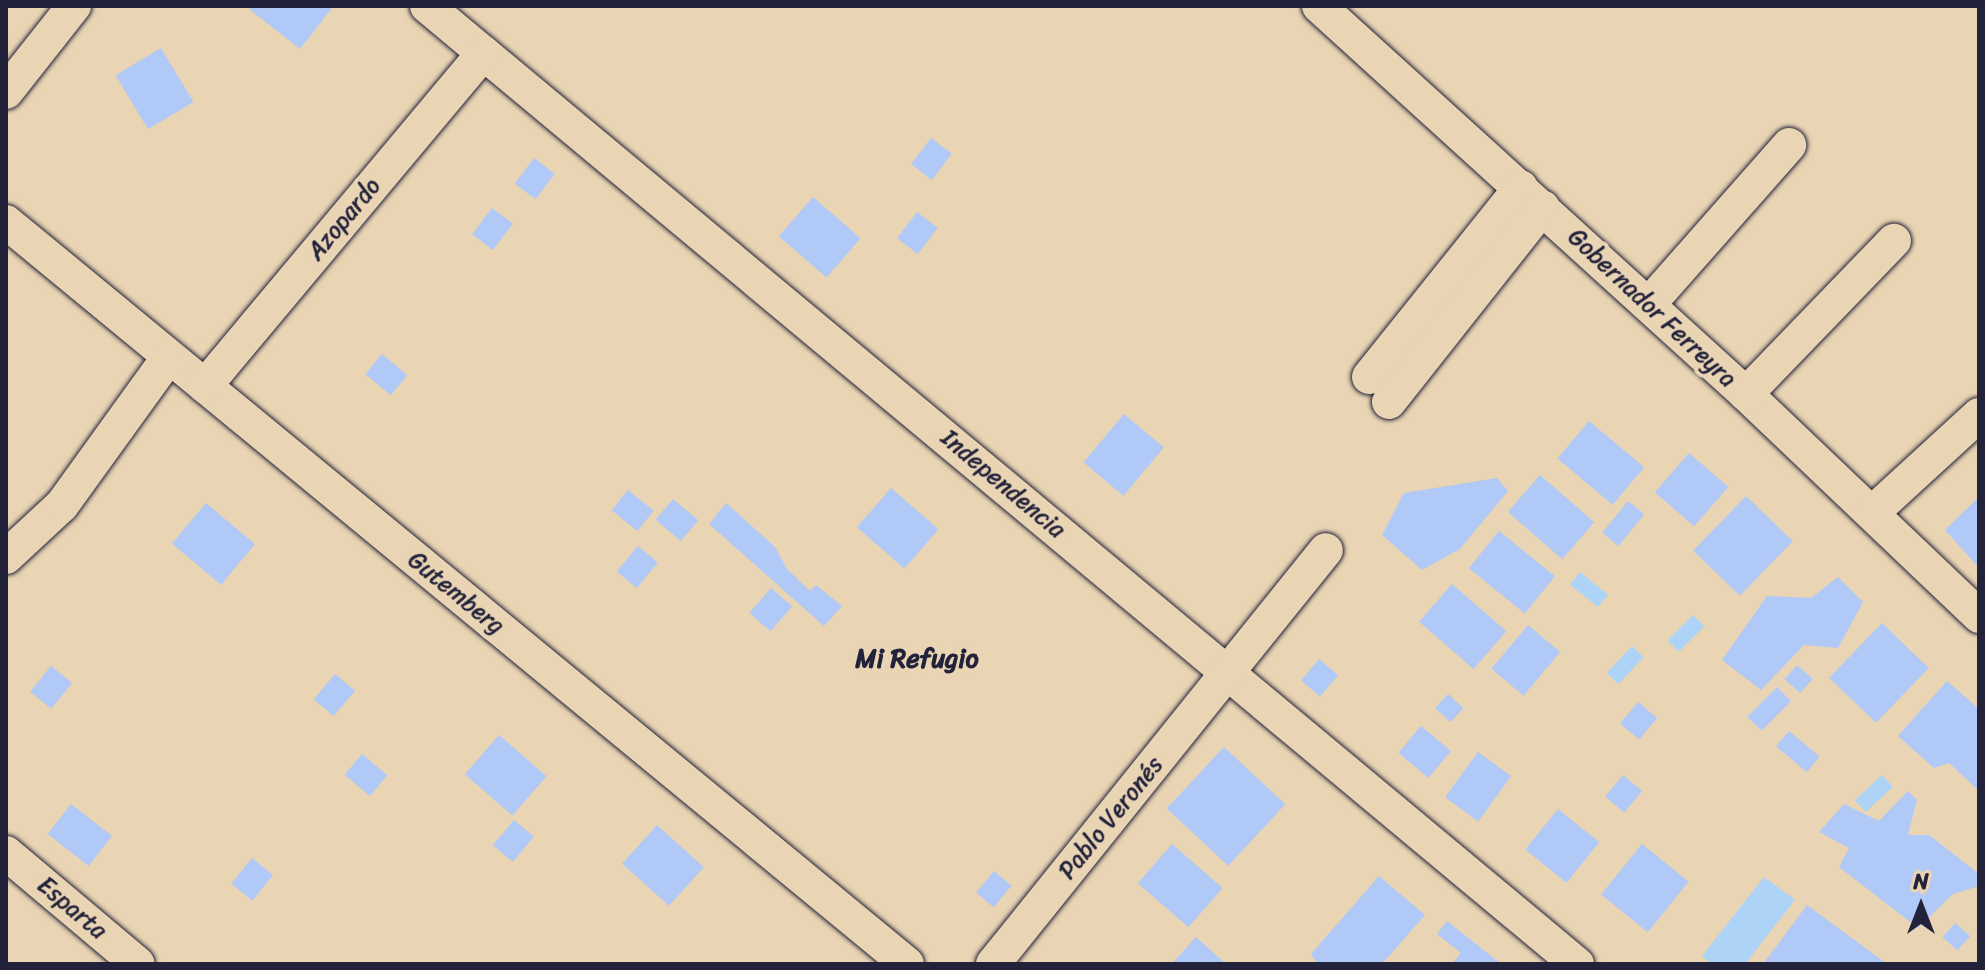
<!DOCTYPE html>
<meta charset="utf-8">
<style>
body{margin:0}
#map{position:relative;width:1985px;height:970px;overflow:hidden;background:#e9d4b3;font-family:Sriracha,sans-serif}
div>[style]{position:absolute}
.water>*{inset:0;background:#add4f7;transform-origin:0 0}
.building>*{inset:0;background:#b0c9f7;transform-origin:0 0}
.roads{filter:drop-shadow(0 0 2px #22223b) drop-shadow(0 0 2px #22223b)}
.street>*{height:34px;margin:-17px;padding:0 17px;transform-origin:17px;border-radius:17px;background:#e9d4b3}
span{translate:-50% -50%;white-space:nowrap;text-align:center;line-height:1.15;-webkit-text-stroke:8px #e9d4b3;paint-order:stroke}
.street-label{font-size:24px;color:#22223b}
.neighbourhood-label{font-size:26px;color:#22223b;font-weight:700}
.frame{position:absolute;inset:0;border:8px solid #22223b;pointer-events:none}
.north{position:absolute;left:1881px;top:866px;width:80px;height:80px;-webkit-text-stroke:6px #e9d4b3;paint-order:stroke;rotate:0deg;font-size:22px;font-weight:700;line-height:32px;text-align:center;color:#22223b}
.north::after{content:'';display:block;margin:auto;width:28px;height:36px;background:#22223b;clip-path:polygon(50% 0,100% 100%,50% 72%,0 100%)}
</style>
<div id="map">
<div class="water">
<div style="left:1580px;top:572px;width:36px;height:16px;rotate:39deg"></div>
<div style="left:1693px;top:615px;width:16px;height:36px;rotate:45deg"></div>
<div style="left:1632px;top:646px;width:16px;height:37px;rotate:43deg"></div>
<div style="left:1882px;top:775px;width:16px;height:37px;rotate:47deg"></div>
<div style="clip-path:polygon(1764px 877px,1795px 900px,1745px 964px,1712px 964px,1702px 956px)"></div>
</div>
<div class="building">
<div style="clip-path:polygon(253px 6px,329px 6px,332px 8px,300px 49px,250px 10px)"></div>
<div style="left:161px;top:48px;width:63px;height:53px;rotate:59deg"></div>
<div style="left:931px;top:138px;width:26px;height:33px;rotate:37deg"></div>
<div style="left:534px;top:158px;width:26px;height:32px;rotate:37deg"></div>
<div style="left:813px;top:197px;width:63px;height:52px;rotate:41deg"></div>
<div style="left:492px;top:208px;width:26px;height:33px;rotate:37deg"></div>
<div style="left:917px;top:212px;width:26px;height:33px;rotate:37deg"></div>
<div style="left:382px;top:354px;width:33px;height:26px;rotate:40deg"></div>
<div style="left:1124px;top:414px;width:52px;height:63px;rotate:40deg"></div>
<div style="left:1589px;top:421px;width:72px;height:49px;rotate:40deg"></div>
<div style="left:1689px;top:453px;width:52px;height:52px;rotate:41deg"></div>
<div style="left:1540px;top:475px;width:72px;height:49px;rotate:41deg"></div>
<div style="clip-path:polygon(1497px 478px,1508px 491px,1460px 549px,1422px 570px,1382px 535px,1404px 493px)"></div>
<div style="left:891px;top:488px;width:63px;height:52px;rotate:41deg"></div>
<div style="left:628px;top:490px;width:33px;height:26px;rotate:39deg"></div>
<div style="left:1746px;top:496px;width:65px;height:76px;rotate:44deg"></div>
<div style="clip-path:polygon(1979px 497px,1979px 568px,1945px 530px)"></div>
<div style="left:673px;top:499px;width:33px;height:27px;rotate:40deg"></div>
<div style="left:1628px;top:501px;width:21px;height:41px;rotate:39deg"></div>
<div style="left:206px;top:503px;width:64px;height:53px;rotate:40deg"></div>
<div style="clip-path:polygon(726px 503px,775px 547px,787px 569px,810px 591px,816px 585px,842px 606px,824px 626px,709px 524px)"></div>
<div style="left:1499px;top:531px;width:72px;height:48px;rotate:39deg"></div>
<div style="left:638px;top:546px;width:26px;height:33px;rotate:40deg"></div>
<div style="clip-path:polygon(1838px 577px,1863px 602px,1838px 648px,1804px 645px,1761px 690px,1722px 660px,1767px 596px,1811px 598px)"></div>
<div style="left:1452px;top:584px;width:72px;height:50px;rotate:41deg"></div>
<div style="left:771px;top:588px;width:28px;height:33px;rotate:41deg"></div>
<div style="left:1882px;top:623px;width:65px;height:76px;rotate:44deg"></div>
<div style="left:1528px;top:625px;width:42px;height:57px;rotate:40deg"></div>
<div style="left:1319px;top:659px;width:25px;height:28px;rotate:40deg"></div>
<div style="left:1797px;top:665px;width:21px;height:19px;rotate:41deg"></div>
<div style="left:51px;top:666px;width:27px;height:33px;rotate:39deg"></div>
<div style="left:335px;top:674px;width:26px;height:33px;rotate:40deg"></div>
<div style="clip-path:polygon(1947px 681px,1979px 709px,1979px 791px,1949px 763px,1934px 768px,1898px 736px)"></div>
<div style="left:1777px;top:687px;width:20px;height:42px;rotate:45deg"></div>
<div style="left:1448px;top:694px;width:21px;height:19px;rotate:43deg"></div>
<div style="left:1638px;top:702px;width:25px;height:28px;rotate:40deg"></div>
<div style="left:1421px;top:726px;width:39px;height:35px;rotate:40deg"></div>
<div style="left:1789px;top:731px;width:40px;height:20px;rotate:40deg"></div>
<div style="left:499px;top:735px;width:63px;height:52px;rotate:41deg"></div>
<div style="left:1224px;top:747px;width:84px;height:84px;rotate:43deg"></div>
<div style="left:1478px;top:752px;width:41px;height:56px;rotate:36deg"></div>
<div style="left:362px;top:754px;width:33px;height:27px;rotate:40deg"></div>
<div style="left:1623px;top:775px;width:25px;height:28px;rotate:40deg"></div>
<div style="clip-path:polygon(1908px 791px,1917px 800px,1908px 835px,1929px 835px,1979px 874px,1979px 886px,1953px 894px,1918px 928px,1839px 867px,1849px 848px,1819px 832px,1844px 804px,1879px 821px)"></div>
<div style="left:71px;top:804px;width:52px;height:38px;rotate:38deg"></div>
<div style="left:1558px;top:809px;width:53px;height:52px;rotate:39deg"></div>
<div style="left:514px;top:820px;width:26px;height:33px;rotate:40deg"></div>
<div style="left:657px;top:825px;width:63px;height:52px;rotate:42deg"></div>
<div style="left:1172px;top:844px;width:67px;height:52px;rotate:41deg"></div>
<div style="left:1642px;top:844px;width:60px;height:65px;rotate:39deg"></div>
<div style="left:252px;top:858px;width:27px;height:33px;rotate:39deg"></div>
<div style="left:994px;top:871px;width:23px;height:28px;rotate:40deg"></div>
<div style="clip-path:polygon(1379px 876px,1425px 915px,1382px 964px,1318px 964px,1311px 954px)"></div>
<div style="clip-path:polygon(1807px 905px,1887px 964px,1763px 964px)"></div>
<div style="clip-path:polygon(1447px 921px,1501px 964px,1452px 964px,1461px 953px,1437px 934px)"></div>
<div style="left:1955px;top:923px;width:20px;height:19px;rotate:41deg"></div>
<div style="clip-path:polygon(1196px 937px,1226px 964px,1172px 964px)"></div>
</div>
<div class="roads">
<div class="street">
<div style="left:427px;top:6px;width:1497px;rotate:39.8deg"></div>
<div style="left:1319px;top:6px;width:577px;rotate:42.26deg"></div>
<div style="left:1746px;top:394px;width:322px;rotate:43.6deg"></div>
<div style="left:6px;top:92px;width:110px;rotate:-51.7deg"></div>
<div style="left:6px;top:222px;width:1167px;rotate:39.47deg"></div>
<div style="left:1649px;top:304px;width:212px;rotate:-48.6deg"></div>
<div style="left:1369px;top:377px;width:243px;rotate:-51.3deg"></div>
<div style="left:205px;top:386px;width:434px;rotate:-50.1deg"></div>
<div style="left:1746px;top:394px;width:213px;rotate:-46deg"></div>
<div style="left:1389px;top:402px;width:248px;rotate:-51.7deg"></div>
<div style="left:1872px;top:513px;width:145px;rotate:-42.5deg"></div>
<div style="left:6px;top:557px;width:76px;rotate:-42.9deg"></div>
<div style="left:62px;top:505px;width:181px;rotate:-54.2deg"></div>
<div style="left:6px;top:853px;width:172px;rotate:40.1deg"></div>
<div style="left:993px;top:964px;width:531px;rotate:-51.19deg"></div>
</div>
</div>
<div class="street-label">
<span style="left:344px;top:219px;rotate:-50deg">Azopardo</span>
<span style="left:1652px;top:308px;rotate:43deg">Gobernador Ferreyra</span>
<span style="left:1003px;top:484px;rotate:40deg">Independencia</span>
<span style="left:456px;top:593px;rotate:39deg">Gutemberg</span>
<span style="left:1111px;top:818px;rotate:-51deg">Pablo Veronés</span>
<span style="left:72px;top:908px;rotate:40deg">Esparta</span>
</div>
<div class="neighbourhood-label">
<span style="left:917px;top:659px">Mi Refugio</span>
</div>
<div class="frame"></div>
<div class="north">N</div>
</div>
